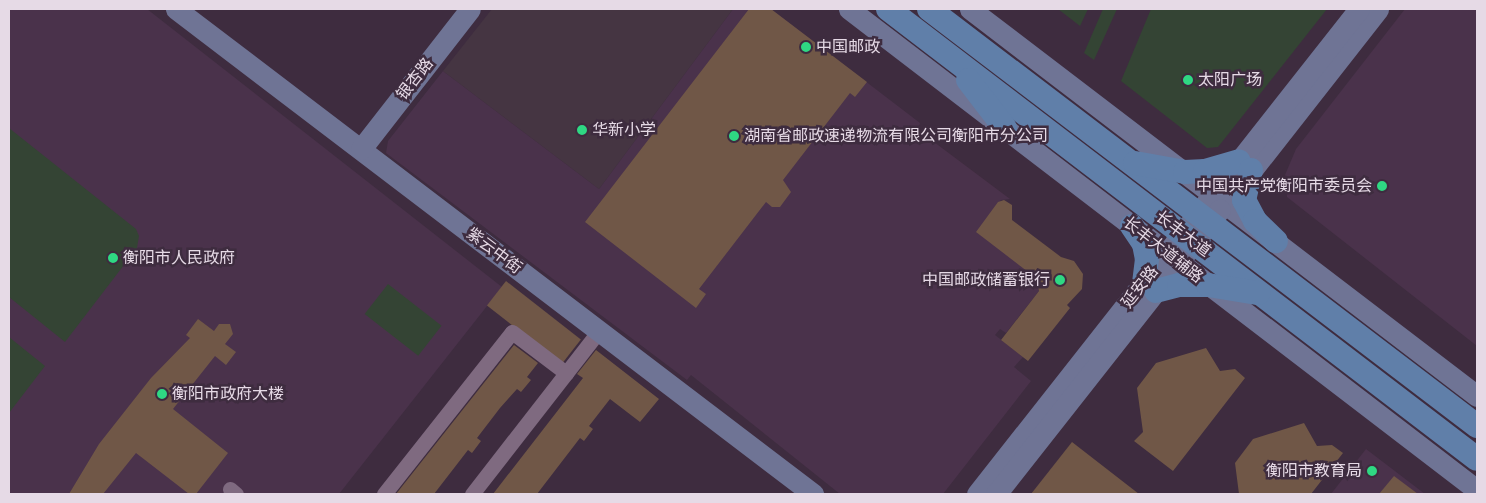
<!DOCTYPE html>
<meta charset="utf-8">
<style>
body{margin:0}
#map{position:relative;width:1486px;height:503px;overflow:hidden;background:#3e2c3f;font-family:Spectral,"Noto Sans SC",serif}
div>[style]{position:absolute}
.built>*{inset:0;background:#4a324b}
.education>*{inset:0;background:#453542}
.green>*{inset:0;background:#344434;transform-origin:0 0}
.building>*{inset:0;background:#705747;transform-origin:0 0}
.street>*{height:15px;margin:-7.5px;padding:0 7.5px;transform-origin:7.5px;border-radius:7.5px;background:#7f6a80}
.secondary>*{height:21px;margin:-10.5px;padding:0 10.5px;transform-origin:10.5px;border-radius:10.5px;background:#6f7495}
.primary>*{height:24px;margin:-12px;padding:0 12px;transform-origin:12px;border-radius:12px;background:#607fa9}
.dots>*{width:14px;height:14px;translate:-50% -50%;box-sizing:border-box;border:2px solid #3e2c3f;border-radius:50%}
span{translate:-50% -50%;white-space:nowrap;text-align:center;line-height:1.15;-webkit-text-stroke:5px #3e2c3f;paint-order:stroke}
.poi-label{font-size:16px;color:#e6dae6}
.left{translate:0 -50%;text-align:left}
.right{translate:-100% -50%;text-align:right}
.street-label{font-size:16px;color:#e6dae6}
.frame{position:absolute;inset:0;border:10px solid #e6dae6;pointer-events:none}
</style>
<div id="map">
<div class="built">
<div style="clip-path:polygon(9px 9px,147px 9px,502px 287px,339px 494px,9px 494px)"></div>
<div style="clip-path:polygon(733px 9px,771px 9px,920px 123px,918px 130px,1010px 199px,1001px 200px,995px 207px,1036px 278px,1039px 291px,1006px 333px,1000px 329px,995px 335px,1023px 357px,1014px 367px,1031px 381px,943px 494px,840px 494px,691px 375px,687px 380px,386px 153px,388px 141px,443px 71px,599px 189px)"></div>
<div style="clip-path:polygon(1405px 9px,1477px 9px,1477px 346px,1287px 197px,1285px 175px,1296px 149px)"></div>
<div style="clip-path:polygon(1366px 449px,1425px 494px,1331px 494px)"></div>
</div>
<div class="education">
<div style="clip-path:polygon(492px 9px,733px 9px,599px 189px,443px 71px)"></div>
</div>
<div class="green">
<div style="clip-path:polygon(1058px 9px,1088px 9px,1080px 26px)"></div>
<div style="clip-path:polygon(1103px 9px,1117px 9px,1094px 60px,1084px 53px)"></div>
<div style="clip-path:polygon(1151px 9px,1327px 9px,1218px 147px,1207px 148px,1121px 81px)"></div>
<div style="clip-path:polygon(9px 128px,136px 229px,139px 236px,137px 248px,65px 342px,9px 297px)"></div>
<div style="left:388px;top:284px;width:68px;height:38px;rotate:38deg"></div>
<div style="clip-path:polygon(9px 337px,45px 366px,9px 413px)"></div>
</div>
<div class="building">
<div style="clip-path:polygon(749px 9px,771px 9px,867px 82px,855px 97px,850px 93px,783px 180px,791px 192px,780px 207px,772px 207px,766px 202px,699px 289px,706px 294px,696px 308px,585px 222px)"></div>
<div style="clip-path:polygon(1004px 200px,1012px 205px,1012px 220px,1061px 257px,1074px 261px,1083px 274px,1082px 289px,1067px 305px,1070px 308px,1028px 361px,1001px 340px,1039px 291px,1036px 278px,976px 232px,998px 202px)"></div>
<div style="left:506px;top:281px;width:95px;height:31px;rotate:38deg"></div>
<div style="clip-path:polygon(198px 319px,214px 331px,219px 324px,230px 324px,233px 334px,225px 344px,236px 352px,226px 365px,215px 356px,173px 409px,228px 453px,196px 494px,189px 494px,136px 453px,103px 494px,69px 494px,99px 444px,151px 378px,190px 338px,186px 335px)"></div>
<div style="clip-path:polygon(514px 345px,538px 363px,527px 377px,531px 380px,521px 392px,517px 389px,500px 408px,477px 438px,481px 441px,472px 453px,468px 450px,434px 494px,396px 494px)"></div>
<div style="clip-path:polygon(1206px 348px,1220px 371px,1235px 369px,1245px 378px,1173px 471px,1134px 441px,1143px 432px,1137px 388px,1156px 363px)"></div>
<div style="clip-path:polygon(596px 350px,659px 399px,640px 422px,610px 399px,589px 426px,593px 429px,584px 441px,580px 438px,537px 494px,493px 494px,583px 378px,577px 374px)"></div>
<div style="clip-path:polygon(1304px 423px,1317px 446px,1332px 445px,1343px 453px,1311px 494px,1239px 494px,1235px 463px,1253px 439px)"></div>
<div style="clip-path:polygon(1072px 442px,1139px 494px,1031px 494px)"></div>
<div style="clip-path:polygon(1394px 476px,1418px 494px,1379px 494px)"></div>
</div>
<div class="street">
<div style="left:230px;top:489px;width:8px;rotate:40deg"></div>
<div style="left:384px;top:494px;width:206px;rotate:-51.7deg"></div>
<div style="left:512px;top:332px;width:68px;rotate:37.2deg"></div>
<div style="left:472px;top:494px;width:207px;rotate:-52.1deg"></div>
</div>
<div class="secondary">
<div style="left:176px;top:9px;width:801px;rotate:37.28deg"></div>
<div style="left:849px;top:9px;width:791px;rotate:37.45deg"></div>
<div style="left:970px;top:9px;width:638px;rotate:37.35deg"></div>
<div style="left:361px;top:149px;width:177px;rotate:-52.1deg"></div>
<div style="left:1241px;top:184px;width:222px;rotate:-51.9deg"></div>
<div style="left:977px;top:494px;width:617px;rotate:-51.78deg"></div>
<div style="left:996px;top:494px;width:362px;rotate:-51.8deg"></div>
</div>
<div class="primary">
<div style="left:888px;top:9px;width:741px;rotate:37.38deg"></div>
<div style="left:929px;top:9px;width:689px;rotate:37.27deg"></div>
<div style="left:968px;top:80px;width:61px;rotate:52.4deg"></div>
<div style="left:1135px;top:163px;width:51px;rotate:10.2deg"></div>
<div style="left:1185px;top:172px;width:20px;rotate:-3deg"></div>
<div style="left:1205px;top:171px;width:35px;rotate:-16deg"></div>
<div style="left:1251px;top:170px;width:31px;rotate:103deg"></div>
<div style="left:1244px;top:200px;width:24px;rotate:62deg"></div>
<div style="left:1255px;top:221px;width:29px;rotate:44deg"></div>
<div style="left:1132px;top:226px;width:22px;rotate:56deg"></div>
<div style="left:1144px;top:244px;width:15px;rotate:79deg"></div>
<div style="left:1147px;top:259px;width:23px;rotate:97deg"></div>
<div style="left:1156px;top:291px;width:24px;rotate:-15deg"></div>
<div style="left:1179px;top:285px;width:29px"></div>
<div style="left:1208px;top:285px;width:51px;rotate:9.1deg"></div>
</div>
<div class="dots">
<div style="left:806px;top:47px;background:#2fd883"></div>
<div style="left:1188px;top:80px;background:#2fd883"></div>
<div style="left:582px;top:130px;background:#2fd883"></div>
<div style="left:734px;top:136px;background:#2fd883"></div>
<div style="left:1382px;top:186px;background:#2fd883"></div>
<div style="left:113px;top:258px;background:#2fd883"></div>
<div style="left:1060px;top:280px;background:#2fd883"></div>
<div style="left:162px;top:394px;background:#2fd883"></div>
<div style="left:1372px;top:471px;background:#2fd883"></div>
</div>
<div class="poi-label">
<span class="left" style="left:816px;top:47px">中国邮政</span>
<span class="left" style="left:1198px;top:80px">太阳广场</span>
<span class="left" style="left:592px;top:130px">华新小学</span>
<span class="left" style="left:744px;top:136px">湖南省邮政速递物流有限公司衡阳市分公司</span>
<span class="right" style="left:1372px;top:186px">中国共产党衡阳市委员会</span>
<span class="left" style="left:123px;top:258px">衡阳市人民政府</span>
<span class="right" style="left:1050px;top:280px">中国邮政储蓄银行</span>
<span class="left" style="left:172px;top:394px">衡阳市政府大楼</span>
<span class="right" style="left:1362px;top:471px">衡阳市教育局</span>
</div>
<div class="street-label">
<span style="left:415px;top:79px;rotate:-52deg">银杏路</span>
<span style="left:1183px;top:234px;rotate:37deg">长丰大道</span>
<span style="left:1163px;top:250px;rotate:38deg">长丰大道辅路</span>
<span style="left:494px;top:251px;rotate:37deg">紫云中街</span>
<span style="left:1140px;top:287px;rotate:-52deg">延安路</span>
</div>
<div class="frame"></div>
</div>
